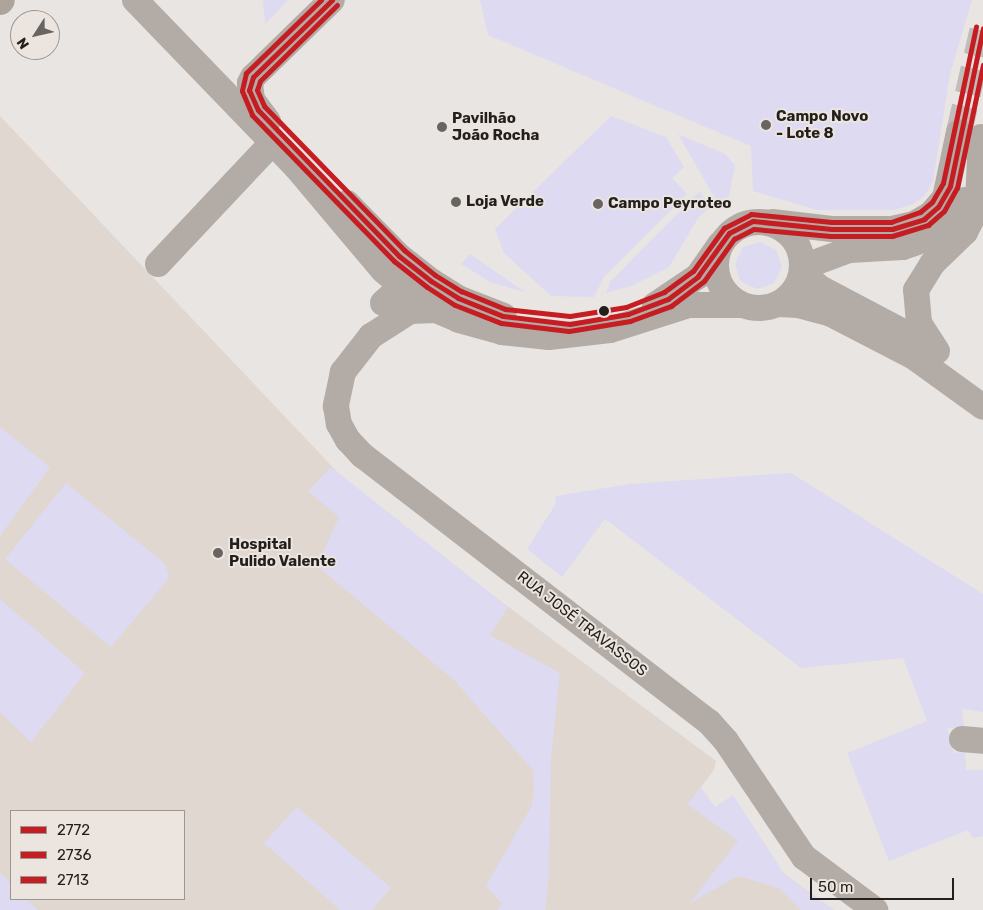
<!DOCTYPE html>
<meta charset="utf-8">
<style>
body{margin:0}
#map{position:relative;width:983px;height:910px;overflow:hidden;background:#e9e5e2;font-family:Rubik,sans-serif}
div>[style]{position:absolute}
.built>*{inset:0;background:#e0d7d1}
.green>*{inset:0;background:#dedaf1}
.minor-tunnel>*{height:26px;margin-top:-13px;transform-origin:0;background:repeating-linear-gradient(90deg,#c1bdbb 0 26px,transparent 0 39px)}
.minor>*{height:26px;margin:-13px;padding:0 13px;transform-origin:13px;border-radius:13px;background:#b3aca6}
.minor>.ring{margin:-13px;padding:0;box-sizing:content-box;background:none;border:26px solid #b3aca6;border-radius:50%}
.major>*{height:28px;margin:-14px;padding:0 14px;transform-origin:14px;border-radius:14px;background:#ada49c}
.bus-1>*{height:5px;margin:-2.5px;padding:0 2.5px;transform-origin:2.5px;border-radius:2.5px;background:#c61d23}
.bus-2>*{height:5px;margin:-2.5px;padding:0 2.5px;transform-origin:2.5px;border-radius:2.5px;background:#c61d23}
.bus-3>*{height:5px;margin:-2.5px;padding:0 2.5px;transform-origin:2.5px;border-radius:2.5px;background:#c61d23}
.dots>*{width:14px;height:14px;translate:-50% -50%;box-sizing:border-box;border:2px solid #ece5df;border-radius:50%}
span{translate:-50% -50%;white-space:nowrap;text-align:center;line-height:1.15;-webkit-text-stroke:4px #ece5df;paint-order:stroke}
.poi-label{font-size:15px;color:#221f1d;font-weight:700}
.left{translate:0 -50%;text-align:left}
.street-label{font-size:15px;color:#221f1d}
.legend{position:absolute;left:10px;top:810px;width:175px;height:90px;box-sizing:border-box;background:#ece5df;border:1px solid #9b9691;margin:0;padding:6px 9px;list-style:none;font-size:15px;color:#221f1d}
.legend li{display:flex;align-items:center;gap:10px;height:25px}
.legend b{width:25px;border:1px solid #9b9691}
.north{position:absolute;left:10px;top:10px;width:50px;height:50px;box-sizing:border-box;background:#ece5df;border:1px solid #9b9691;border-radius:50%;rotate:235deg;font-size:14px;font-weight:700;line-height:20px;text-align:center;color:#221f1d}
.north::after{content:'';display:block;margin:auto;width:18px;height:22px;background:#686462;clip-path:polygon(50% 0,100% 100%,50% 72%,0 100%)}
.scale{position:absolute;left:810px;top:878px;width:144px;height:22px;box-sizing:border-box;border:2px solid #221f1d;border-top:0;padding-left:6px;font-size:15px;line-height:18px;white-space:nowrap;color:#221f1d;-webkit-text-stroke:4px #ece5df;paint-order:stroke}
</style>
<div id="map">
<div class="built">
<div style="clip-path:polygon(evenodd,0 116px,363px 499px,716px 761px,714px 770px,688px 804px,834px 910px,10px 910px,0 889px,0 116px,11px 811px,184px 811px,184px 899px,11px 899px,11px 811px)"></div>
</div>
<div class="green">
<div style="clip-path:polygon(263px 0,288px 0,265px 24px)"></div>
<div style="clip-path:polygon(480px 0,972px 0,950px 74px,933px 181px,925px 195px,913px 204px,894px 210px,818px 210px,753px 191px,751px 146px,488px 35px)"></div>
<div style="clip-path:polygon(611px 116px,666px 137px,684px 167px,672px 178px,687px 194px,604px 277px,594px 297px,551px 296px,504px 253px,495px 229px)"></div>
<div style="clip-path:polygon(678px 134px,725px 154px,735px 165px,729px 196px,717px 202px)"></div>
<div style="clip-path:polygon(700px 191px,709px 208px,698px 218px,669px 267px,631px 286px,606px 293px,610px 282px)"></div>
<div style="clip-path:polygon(760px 242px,776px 250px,782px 267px,774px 283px,757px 289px,740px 281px,735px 264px,743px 247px)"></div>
<div style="clip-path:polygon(470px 254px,525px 292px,490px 282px,461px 264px)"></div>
<div style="clip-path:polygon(0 427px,50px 467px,0 536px)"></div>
<div style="clip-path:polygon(331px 467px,508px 607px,490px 635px,560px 673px,551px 759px,549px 874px,545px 910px,497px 910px,502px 904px,486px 886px,531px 807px,534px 793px,533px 770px,455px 681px,317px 566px,339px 517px,308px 491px)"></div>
<div style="clip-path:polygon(791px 473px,983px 594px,983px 712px,962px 709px,964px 728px,947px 728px,954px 753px,965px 752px,966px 770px,983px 770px,983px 836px,973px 838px,968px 830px,889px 861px,847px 753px,927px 721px,903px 658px,801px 668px,605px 519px,562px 577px,527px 549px,555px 505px,556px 496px,630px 484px)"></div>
<div style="clip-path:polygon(66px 483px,165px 564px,169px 578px,111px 647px,5px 559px)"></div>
<div style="clip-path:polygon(0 599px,85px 673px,31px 742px,0 712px)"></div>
<div style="clip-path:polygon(701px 787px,715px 807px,733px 795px,785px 875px,834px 910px,801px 910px,779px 888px,738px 876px,690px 903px,738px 841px,688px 804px)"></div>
<div style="clip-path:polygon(297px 807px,391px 888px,372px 910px,340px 910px,264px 843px)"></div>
<div style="clip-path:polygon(0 872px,11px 884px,11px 899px,26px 899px,38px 910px,0 910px)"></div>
</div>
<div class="minor-tunnel">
<div style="left:959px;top:132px;width:107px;rotate:-77deg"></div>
</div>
<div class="minor">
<div style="left:135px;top:0;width:233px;rotate:46deg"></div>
<div style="left:297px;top:168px;width:133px;rotate:49.9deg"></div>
<div style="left:383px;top:270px;width:45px;rotate:40.5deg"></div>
<div style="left:417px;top:299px;width:22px;rotate:30deg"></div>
<div style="left:436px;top:310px;width:25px;rotate:23deg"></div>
<div style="left:459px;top:320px;width:45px;rotate:15.6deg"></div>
<div style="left:502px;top:332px;width:47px;rotate:6.1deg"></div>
<div style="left:549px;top:337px;width:61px;rotate:-6.5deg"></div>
<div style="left:610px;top:330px;width:83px;rotate:-17.6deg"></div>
<div style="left:689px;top:305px;width:53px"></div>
<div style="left:268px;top:121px;width:26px;rotate:-127deg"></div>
<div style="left:252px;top:100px;width:17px;rotate:-97deg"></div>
<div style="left:250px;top:83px;width:7px;rotate:-63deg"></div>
<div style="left:253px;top:77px;width:110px;rotate:-44.3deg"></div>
<div style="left:347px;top:203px;width:74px;rotate:45.5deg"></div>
<div style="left:399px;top:256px;width:41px;rotate:38deg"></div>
<div style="left:431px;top:281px;width:32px;rotate:32deg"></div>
<div style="left:458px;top:298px;width:49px;rotate:21.4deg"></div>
<div class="ring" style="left:716px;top:222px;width:60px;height:60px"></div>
<div style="left:772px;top:222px;width:60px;rotate:6.7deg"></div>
<div style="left:832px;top:229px;width:60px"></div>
<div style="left:892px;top:229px;width:23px;rotate:-13deg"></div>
<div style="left:914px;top:224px;width:20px;rotate:-30deg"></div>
<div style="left:931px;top:214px;width:21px;rotate:-49deg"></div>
<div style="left:945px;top:198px;width:67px;rotate:-78deg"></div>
<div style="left:158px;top:264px;width:168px;rotate:-46.7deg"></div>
<div style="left:803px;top:267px;width:49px;rotate:-20.3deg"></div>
<div style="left:849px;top:250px;width:54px;rotate:-3.2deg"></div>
<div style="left:903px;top:247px;width:24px;rotate:-19deg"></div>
<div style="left:926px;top:239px;width:23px;rotate:-34deg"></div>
<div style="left:945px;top:226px;width:33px;rotate:-52deg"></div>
<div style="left:802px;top:272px;width:24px;rotate:42deg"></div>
<div style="left:820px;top:288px;width:127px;rotate:27.8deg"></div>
<div style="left:383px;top:303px;width:24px;rotate:-42deg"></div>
<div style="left:401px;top:287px;width:18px;rotate:-3deg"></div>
<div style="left:778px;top:304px;width:20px;rotate:3deg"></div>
<div style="left:798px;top:305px;width:34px;rotate:15deg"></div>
<div style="left:831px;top:314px;width:93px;rotate:27.4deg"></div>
<div style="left:914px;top:357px;width:85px;rotate:35.9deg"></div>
<div style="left:655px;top:305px;width:52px;rotate:-34deg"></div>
<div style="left:698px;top:276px;width:39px;rotate:-55deg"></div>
<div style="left:436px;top:310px;width:26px;rotate:178deg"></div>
<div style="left:410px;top:311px;width:46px;rotate:147.3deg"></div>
<div style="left:371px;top:336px;width:46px;rotate:127.9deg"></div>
<div style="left:343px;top:372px;width:35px;rotate:102deg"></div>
<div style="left:336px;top:406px;width:18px;rotate:81deg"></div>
<div style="left:339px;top:424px;width:18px;rotate:61deg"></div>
<div style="left:348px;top:440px;width:21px;rotate:47deg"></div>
<div style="left:362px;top:455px;width:438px;rotate:37.6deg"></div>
<div style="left:709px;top:722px;width:25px;rotate:48deg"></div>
<div style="left:726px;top:741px;width:140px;rotate:56.1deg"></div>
<div style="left:804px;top:857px;width:89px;rotate:36.7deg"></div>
<div style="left:937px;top:351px;width:33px;rotate:-123deg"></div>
<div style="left:919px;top:323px;width:33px;rotate:-95deg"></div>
<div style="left:916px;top:290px;width:31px;rotate:-58deg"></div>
<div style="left:932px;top:264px;width:46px;rotate:-44.1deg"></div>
<div style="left:965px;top:232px;width:18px;rotate:-63deg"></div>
<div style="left:973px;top:216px;width:16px;rotate:-72deg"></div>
<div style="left:978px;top:201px;width:64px;rotate:-87.3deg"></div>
<div style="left:962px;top:739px;width:21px;rotate:5deg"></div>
</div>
<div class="major">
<div style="left:0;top:1px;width:1px;rotate:-45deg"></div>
</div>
<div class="bus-1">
<div style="left:332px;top:0;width:110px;rotate:135.7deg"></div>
<div style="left:253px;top:77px;width:14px;rotate:107deg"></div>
<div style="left:249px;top:90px;width:22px;rotate:66deg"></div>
<div style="left:258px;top:110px;width:203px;rotate:46deg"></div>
<div style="left:399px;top:256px;width:41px;rotate:38deg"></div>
<div style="left:431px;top:281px;width:32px;rotate:32deg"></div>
<div style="left:458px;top:298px;width:48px;rotate:21.8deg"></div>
<div style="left:503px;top:316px;width:67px;rotate:6.8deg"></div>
<div style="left:570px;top:324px;width:59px;rotate:-9.8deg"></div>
<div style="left:628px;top:314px;width:43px;rotate:-20.6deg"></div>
<div style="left:668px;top:299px;width:38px;rotate:-37deg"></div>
<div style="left:698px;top:276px;width:53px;rotate:-54.2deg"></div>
<div style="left:729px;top:233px;width:27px;rotate:-27deg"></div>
<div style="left:753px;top:221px;width:79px;rotate:5.8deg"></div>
<div style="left:832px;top:229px;width:60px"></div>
<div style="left:892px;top:229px;width:34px;rotate:-17deg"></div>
<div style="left:924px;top:219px;width:18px;rotate:-41deg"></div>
<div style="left:938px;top:207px;width:24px;rotate:-60deg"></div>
<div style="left:950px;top:186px;width:161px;rotate:-78.2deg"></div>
</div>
<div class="bus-2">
<div style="left:321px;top:0;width:105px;rotate:135.8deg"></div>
<div style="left:246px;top:73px;width:18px;rotate:103deg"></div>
<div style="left:242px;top:91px;width:26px;rotate:67deg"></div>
<div style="left:252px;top:115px;width:204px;rotate:45.8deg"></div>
<div style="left:394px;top:261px;width:42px;rotate:38.2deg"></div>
<div style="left:427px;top:287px;width:33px;rotate:33deg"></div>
<div style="left:455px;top:305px;width:49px;rotate:21.4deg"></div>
<div style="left:501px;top:323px;width:68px;rotate:6.7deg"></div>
<div style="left:569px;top:331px;width:62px;rotate:-9.3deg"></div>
<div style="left:630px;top:321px;width:44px;rotate:-20.1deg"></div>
<div style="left:671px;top:306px;width:41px;rotate:-37.1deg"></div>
<div style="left:704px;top:281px;width:52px;rotate:-54.5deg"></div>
<div style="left:734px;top:239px;width:22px;rotate:-27deg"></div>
<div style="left:754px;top:229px;width:77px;rotate:5.2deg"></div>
<div style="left:831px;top:236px;width:61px"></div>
<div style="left:892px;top:236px;width:38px;rotate:-17deg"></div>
<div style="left:928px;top:225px;width:21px;rotate:-41deg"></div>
<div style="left:944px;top:211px;width:26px;rotate:-61deg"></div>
<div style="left:957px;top:188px;width:126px;rotate:-78.1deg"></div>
</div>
<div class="bus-3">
<div style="left:337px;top:5px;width:108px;rotate:135.4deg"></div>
<div style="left:260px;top:81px;width:9px;rotate:108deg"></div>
<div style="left:257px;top:90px;width:17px;rotate:66deg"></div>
<div style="left:264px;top:106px;width:201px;rotate:45.8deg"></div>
<div style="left:404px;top:250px;width:40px;rotate:39deg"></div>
<div style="left:435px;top:275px;width:31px;rotate:32deg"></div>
<div style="left:461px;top:291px;width:48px;rotate:22.2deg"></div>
<div style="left:505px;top:309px;width:65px;rotate:6.1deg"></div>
<div style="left:570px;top:316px;width:57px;rotate:-9.1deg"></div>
<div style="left:626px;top:307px;width:41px;rotate:-21.5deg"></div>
<div style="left:664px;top:292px;width:36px;rotate:-36deg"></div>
<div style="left:693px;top:271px;width:53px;rotate:-54.2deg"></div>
<div style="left:724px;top:228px;width:30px;rotate:-27deg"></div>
<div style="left:751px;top:214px;width:81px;rotate:5.6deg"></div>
<div style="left:832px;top:222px;width:59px"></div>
<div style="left:891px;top:222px;width:31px;rotate:-19deg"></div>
<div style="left:920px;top:212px;width:16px;rotate:-40deg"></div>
<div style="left:932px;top:202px;width:22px;rotate:-60deg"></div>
<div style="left:943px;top:183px;width:160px;rotate:-78.1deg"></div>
</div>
<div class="dots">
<div style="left:766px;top:125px;background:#686462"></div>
<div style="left:442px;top:127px;background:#686462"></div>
<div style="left:456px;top:202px;background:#686462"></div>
<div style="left:598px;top:204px;background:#686462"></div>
<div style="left:604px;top:311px;background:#221f1d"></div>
<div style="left:218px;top:553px;background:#686462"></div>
</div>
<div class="poi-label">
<span class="left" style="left:776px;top:125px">Campo Novo<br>- Lote 8</span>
<span class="left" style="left:452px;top:127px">Pavilhão<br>João Rocha</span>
<span class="left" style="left:466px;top:202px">Loja Verde</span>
<span class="left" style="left:608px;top:204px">Campo Peyroteo</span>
<span class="left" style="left:229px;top:553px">Hospital<br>Pulido Valente</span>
</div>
<div class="street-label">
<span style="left:582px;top:624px;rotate:38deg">RUA JOSÉ TRAVASSOS</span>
</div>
<ul class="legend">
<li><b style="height:6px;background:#c61d23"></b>2772</li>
<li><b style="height:6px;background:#c61d23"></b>2736</li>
<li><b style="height:6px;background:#c61d23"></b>2713</li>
</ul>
<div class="north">N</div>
<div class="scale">50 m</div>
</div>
